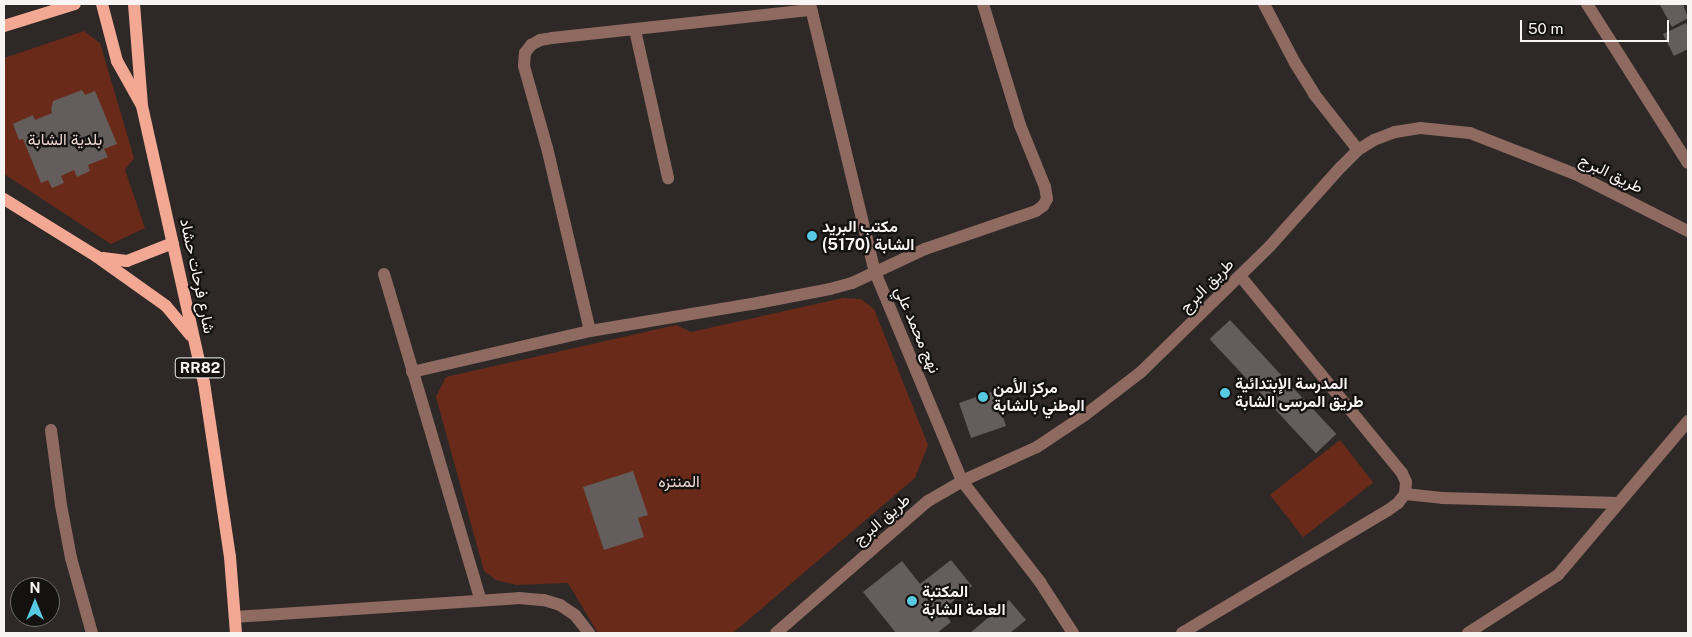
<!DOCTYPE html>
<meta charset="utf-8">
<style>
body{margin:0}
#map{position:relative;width:1692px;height:637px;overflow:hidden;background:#2e2927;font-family:"Public Sans",Vazirmatn,sans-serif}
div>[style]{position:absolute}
.green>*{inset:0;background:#692a1a;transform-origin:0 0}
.building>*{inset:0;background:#635d5b;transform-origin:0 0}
.minor>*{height:12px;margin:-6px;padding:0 6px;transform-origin:6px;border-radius:6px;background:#8e6a60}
.tertiary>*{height:12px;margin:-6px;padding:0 6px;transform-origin:6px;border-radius:6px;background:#8e6a60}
.primary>*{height:12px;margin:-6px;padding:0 6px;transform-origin:6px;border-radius:6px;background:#f3a894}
.dots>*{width:14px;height:14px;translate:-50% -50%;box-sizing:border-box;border:2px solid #141211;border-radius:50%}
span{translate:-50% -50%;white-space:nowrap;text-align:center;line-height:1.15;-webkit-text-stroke:4.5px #141211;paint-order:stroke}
.shield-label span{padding:1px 4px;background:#141211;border:1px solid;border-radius:4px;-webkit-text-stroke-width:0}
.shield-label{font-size:15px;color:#f7f4f3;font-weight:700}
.park-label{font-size:16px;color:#efd7d1}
.street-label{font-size:16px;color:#f7f4f3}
.poi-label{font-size:16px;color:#f7f4f3;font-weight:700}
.left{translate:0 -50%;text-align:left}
.frame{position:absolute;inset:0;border:5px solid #f7f4f3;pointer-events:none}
.north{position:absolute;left:10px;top:577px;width:50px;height:50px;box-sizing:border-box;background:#141211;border:1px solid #6f6c6b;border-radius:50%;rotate:0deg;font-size:14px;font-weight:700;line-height:20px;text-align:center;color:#f7f4f3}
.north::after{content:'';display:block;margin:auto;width:18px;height:22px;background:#57c9e2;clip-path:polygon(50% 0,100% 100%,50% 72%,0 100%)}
.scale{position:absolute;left:1520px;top:20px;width:149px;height:22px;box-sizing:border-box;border:2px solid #f7f4f3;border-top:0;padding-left:6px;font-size:15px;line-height:18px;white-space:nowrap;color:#f7f4f3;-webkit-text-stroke:4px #141211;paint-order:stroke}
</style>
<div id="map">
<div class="green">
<div style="clip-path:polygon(84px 31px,100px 43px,134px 158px,125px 170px,145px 228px,111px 244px,4px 174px,4px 58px)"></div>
<div style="clip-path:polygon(843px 298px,861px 299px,874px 309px,928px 445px,915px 478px,733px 633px,598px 633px,568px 583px,516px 585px,496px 580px,484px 571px,436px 397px,446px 377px,676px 325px,691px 332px)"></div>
<div style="left:1340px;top:440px;width:54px;height:89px;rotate:52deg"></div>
</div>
<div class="building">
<div style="clip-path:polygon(1663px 4px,1683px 4px,1688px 18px,1672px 27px,1660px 5px)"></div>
<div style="clip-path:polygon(1686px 23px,1688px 28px,1688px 49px,1674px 56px,1663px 34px)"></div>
<div style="clip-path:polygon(82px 90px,85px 95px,95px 91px,117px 144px,104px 149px,108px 157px,88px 165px,90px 171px,77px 177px,74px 170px,61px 176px,64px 183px,52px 188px,48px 180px,41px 183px,23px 139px,19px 140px,13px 124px,33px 115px,35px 120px,52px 113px,51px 109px,53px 101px)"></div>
<div style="left:1230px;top:320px;width:156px;height:28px;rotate:47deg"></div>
<div style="left:994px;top:391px;width:37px;height:37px;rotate:71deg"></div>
<div style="clip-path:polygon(633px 471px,648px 515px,638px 518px,644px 537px,604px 550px,583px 487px)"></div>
<div style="clip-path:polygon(951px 560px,972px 586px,942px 610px,951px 622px,937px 633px,896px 633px,863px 592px,902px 561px,920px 584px)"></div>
<div style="clip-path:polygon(1009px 600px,1026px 620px,1010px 633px,970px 633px)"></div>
</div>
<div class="minor">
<div style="left:810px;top:4px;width:276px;rotate:76.4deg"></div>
<div style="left:875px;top:272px;width:226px;rotate:67.4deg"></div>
<div style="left:962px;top:481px;width:128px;rotate:52.3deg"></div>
<div style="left:1040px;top:582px;width:61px;rotate:57.1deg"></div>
<div style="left:1264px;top:4px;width:67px;rotate:62.3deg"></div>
<div style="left:1295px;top:63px;width:36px;rotate:58deg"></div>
<div style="left:1314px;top:94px;width:71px;rotate:51.8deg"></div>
<div style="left:635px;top:30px;width:152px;rotate:77.4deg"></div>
<div style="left:384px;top:274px;width:339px;rotate:73.5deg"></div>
<div style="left:590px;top:331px;width:188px;rotate:-103.2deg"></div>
<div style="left:547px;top:148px;width:85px;rotate:-105.7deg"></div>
<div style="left:524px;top:66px;width:13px;rotate:-86deg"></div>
<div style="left:525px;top:53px;width:10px;rotate:-53deg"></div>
<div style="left:531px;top:45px;width:10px;rotate:-29deg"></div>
<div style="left:540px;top:40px;width:12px;rotate:-9deg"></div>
<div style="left:552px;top:38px;width:261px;rotate:-6.2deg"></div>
<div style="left:412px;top:372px;width:183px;rotate:-13deg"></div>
<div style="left:590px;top:331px;width:164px;rotate:-9.5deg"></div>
<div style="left:752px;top:304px;width:79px;rotate:-10.9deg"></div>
<div style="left:830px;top:289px;width:23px;rotate:-15deg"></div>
<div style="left:852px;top:283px;width:81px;rotate:-25deg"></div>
<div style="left:925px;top:249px;width:117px;rotate:-18.9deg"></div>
<div style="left:1036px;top:211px;width:9px;rotate:-36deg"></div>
<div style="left:1043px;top:206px;width:8px;rotate:-60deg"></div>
<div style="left:1047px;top:199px;width:12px;rotate:-99deg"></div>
<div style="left:1045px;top:187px;width:67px;rotate:-112deg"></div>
<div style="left:1020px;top:125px;width:127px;rotate:-107deg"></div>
<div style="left:51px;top:430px;width:76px;rotate:82.4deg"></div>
<div style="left:61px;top:505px;width:54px;rotate:79.3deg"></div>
<div style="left:71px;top:558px;width:78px;rotate:74.4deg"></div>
<div style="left:1405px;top:494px;width:37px;rotate:6deg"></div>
<div style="left:1442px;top:498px;width:177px;rotate:1.6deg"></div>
<div style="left:235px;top:617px;width:285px;rotate:-3.8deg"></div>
<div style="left:519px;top:598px;width:25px;rotate:5deg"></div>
<div style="left:544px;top:600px;width:17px;rotate:17deg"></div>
<div style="left:560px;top:605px;width:18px;rotate:34deg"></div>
<div style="left:575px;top:615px;width:23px;rotate:52deg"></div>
<div style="left:1182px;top:633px;width:239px;rotate:-30.8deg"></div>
<div style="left:1387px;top:511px;width:14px;rotate:-36deg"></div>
<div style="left:1398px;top:503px;width:11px;rotate:-52deg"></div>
<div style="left:1405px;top:494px;width:12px;rotate:-85deg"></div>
<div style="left:1406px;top:482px;width:10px;rotate:-114deg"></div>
<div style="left:1402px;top:473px;width:255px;rotate:-129.4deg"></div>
<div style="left:1468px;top:633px;width:107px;rotate:-32.8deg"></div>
<div style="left:1558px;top:575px;width:202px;rotate:-49.8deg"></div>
</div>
<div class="tertiary">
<div style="left:1587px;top:4px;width:188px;rotate:57.6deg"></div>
<div style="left:776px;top:633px;width:201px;rotate:-41deg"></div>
<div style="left:928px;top:501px;width:39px;rotate:-30deg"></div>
<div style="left:962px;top:481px;width:82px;rotate:-24.4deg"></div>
<div style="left:1037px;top:447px;width:58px;rotate:-33.7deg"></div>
<div style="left:1085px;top:415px;width:71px;rotate:-37.5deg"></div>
<div style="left:1141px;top:372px;width:180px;rotate:-44.3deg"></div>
<div style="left:1270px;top:246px;width:106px;rotate:-48.1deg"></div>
<div style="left:1341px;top:167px;width:24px;rotate:-45deg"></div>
<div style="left:1358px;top:150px;width:19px;rotate:-32deg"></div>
<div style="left:1374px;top:140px;width:22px;rotate:-21deg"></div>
<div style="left:1395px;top:132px;width:25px;rotate:-9deg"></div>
<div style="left:1420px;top:128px;width:50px;rotate:5.7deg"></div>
<div style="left:1470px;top:133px;width:113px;rotate:21.3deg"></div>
<div style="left:1575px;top:174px;width:127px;rotate:26.8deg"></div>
</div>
<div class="primary">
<div style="left:102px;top:4px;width:59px;rotate:75.3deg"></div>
<div style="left:117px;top:61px;width:49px;rotate:60.8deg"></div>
<div style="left:134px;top:4px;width:102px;rotate:85.5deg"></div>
<div style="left:142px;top:106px;width:284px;rotate:77.4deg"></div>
<div style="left:204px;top:383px;width:176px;rotate:81.5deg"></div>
<div style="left:230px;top:557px;width:76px;rotate:85.5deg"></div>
<div style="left:4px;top:26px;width:74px;rotate:-17.2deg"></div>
<div style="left:4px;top:199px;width:108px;rotate:31.8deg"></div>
<div style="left:96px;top:256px;width:86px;rotate:35.5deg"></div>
<div style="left:166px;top:306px;width:38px;rotate:50deg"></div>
<div style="left:103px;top:258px;width:24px;rotate:7deg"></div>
<div style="left:127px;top:261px;width:49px;rotate:-21.4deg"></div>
</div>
<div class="dots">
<div style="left:812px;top:236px;background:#57c9e2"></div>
<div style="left:1225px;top:393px;background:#57c9e2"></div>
<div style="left:983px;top:397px;background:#57c9e2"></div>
<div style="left:912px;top:601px;background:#57c9e2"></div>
</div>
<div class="shield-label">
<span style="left:200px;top:368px">RR82</span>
</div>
<div class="park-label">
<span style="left:65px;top:140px">بلدية الشابة</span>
<span style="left:679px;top:482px">المنتزه</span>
</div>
<div class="street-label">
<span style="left:1611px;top:174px;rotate:26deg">طريق البرج</span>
<span style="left:197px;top:276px;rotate:78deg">شارع فرحات حشاد</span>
<span style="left:1207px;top:286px;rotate:-45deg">طريق البرج</span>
<span style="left:917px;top:330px;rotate:67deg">نهج محمد علي</span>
<span style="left:882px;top:520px;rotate:-41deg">طريق البرج</span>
</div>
<div class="poi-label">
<span class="left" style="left:822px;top:236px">مكتب البريد<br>الشابة (5170)</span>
<span class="left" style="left:1235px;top:393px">المدرسة الإبتدائية<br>طريق المرسى الشابة</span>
<span class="left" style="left:993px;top:397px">مركز الأمن<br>الوطني بالشابة</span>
<span class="left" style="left:922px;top:601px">المكتبة<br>العامة الشابة</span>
</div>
<div class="frame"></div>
<div class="north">N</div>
<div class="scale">50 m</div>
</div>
